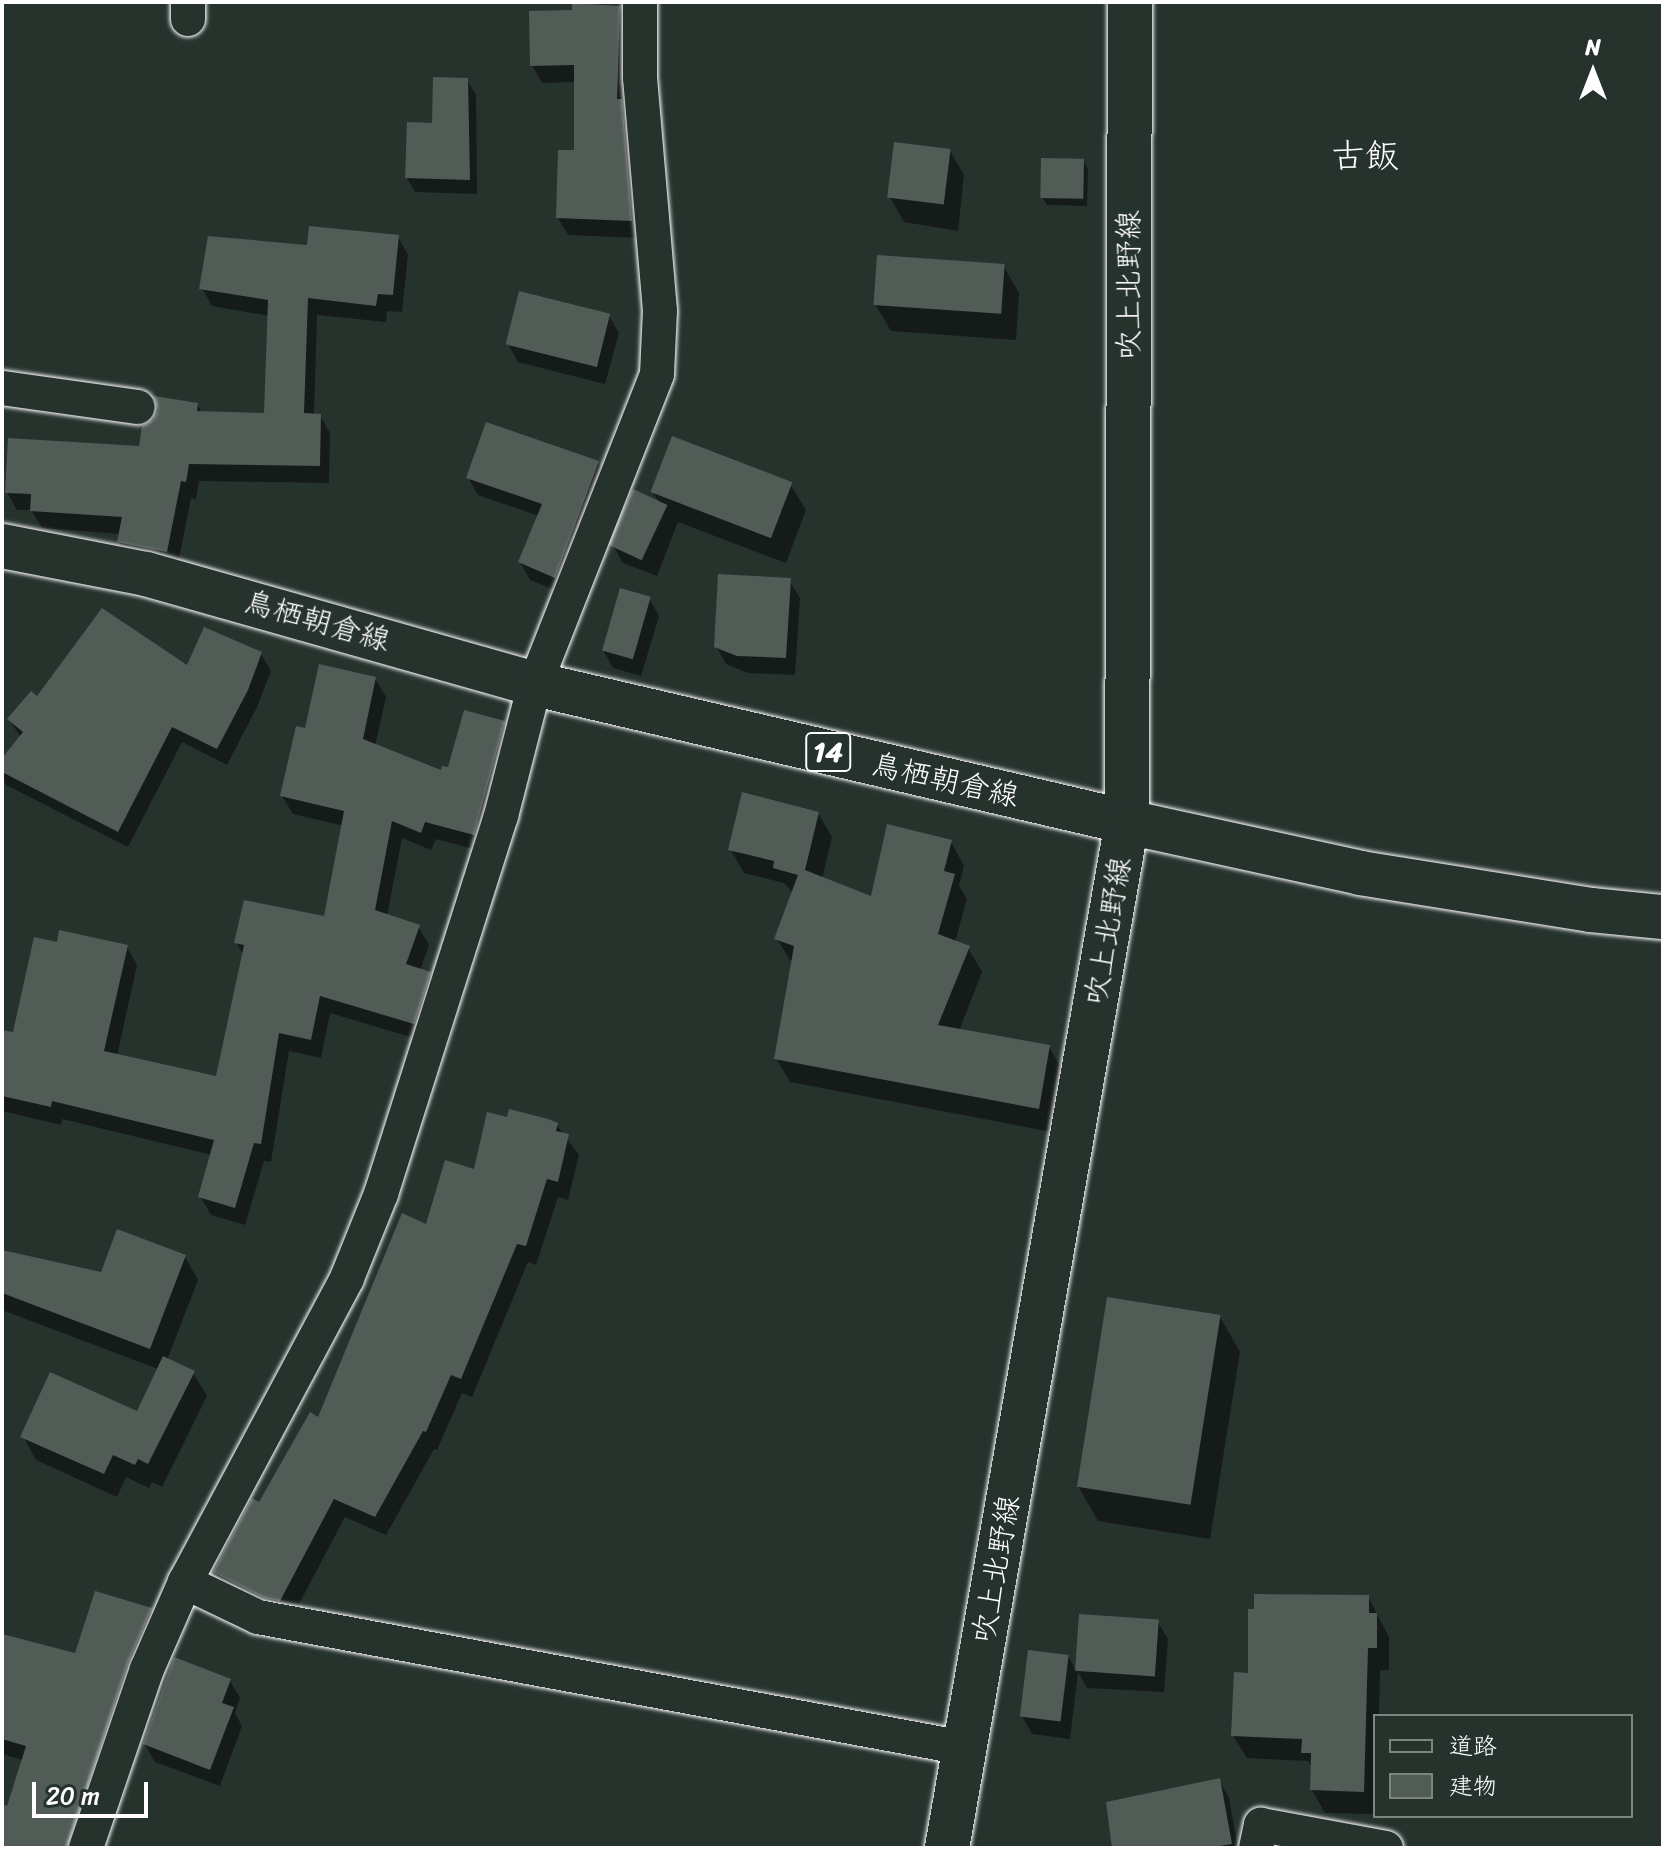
<!DOCTYPE html>
<meta charset="utf-8">
<style>
body{margin:0}
#map{position:relative;width:1665px;height:1850px;overflow:hidden;background:#26332d;font-family:Sriracha,"Klee One",sans-serif}
div>[style]{position:absolute}
.shadow>*{inset:0;background:#0007}
.building>*{inset:0;background:#515c57;transform-origin:0 0}
.roads{filter:drop-shadow(0 0 2px #fff) drop-shadow(0 0 2px #fff)}
.minor>*{height:34px;margin:-17px;padding:0 17px;transform-origin:17px;border-radius:17px;background:#26332d}
.secondary>*{height:44px;margin:-22px;padding:0 22px;transform-origin:22px;border-radius:22px;background:#26332d}
.primary>*{height:44px;margin:-22px;padding:0 22px;transform-origin:22px;border-radius:22px;background:#26332d}
span{translate:-50% -50%;white-space:nowrap;text-align:center;line-height:1.15;-webkit-text-stroke:6px #26332d;paint-order:stroke}
.shield-label span{padding:2px 6px;background:#26332d;border:2px solid;border-radius:6px;-webkit-text-stroke-width:0}
.shield-label{font-size:28px;color:#fff;font-weight:700}
.street-label{font-size:30px;color:#fff}
.quarter-label{font-size:34px;color:#fff}
.frame{position:absolute;inset:0;border:4px solid #fff;pointer-events:none}
.legend{position:absolute;left:1373px;top:1714px;width:260px;height:104px;box-sizing:border-box;background:#26332d;border:2px solid #7d8581;margin:0;padding:10px 14px;list-style:none;font-size:24px;color:#fff}
.legend li{display:flex;align-items:center;gap:16px;height:40px}
.legend b{width:40px;border:2px solid #7d8581}
.north{position:absolute;left:1553px;top:32px;width:80px;height:80px;-webkit-text-stroke:6px #26332d;paint-order:stroke;rotate:0deg;font-size:22px;font-weight:700;line-height:32px;text-align:center;color:#fff}
.north::after{content:'';display:block;margin:auto;width:28px;height:36px;background:#fff;clip-path:polygon(50% 0,100% 100%,50% 72%,0 100%)}
.scale{position:absolute;left:32px;top:1782px;width:116px;height:36px;box-sizing:border-box;border:4px solid #fff;border-top:0;padding-left:10px;font-size:24px;line-height:28px;white-space:nowrap;color:#fff;-webkit-text-stroke:6px #26332d;paint-order:stroke}
</style>
<div id="map">
<div class="shadow">
<div style="clip-path:polygon(619px 8px,629px 26px,641px 238px,568px 235px,558px 218px,576px 152px,576px 82px,542px 83px,532px 65px,573px 12px)"></div>
<div style="clip-path:polygon(467px 80px,476px 95px,477px 194px,415px 192px,407px 178px,434px 126px)"></div>
<div style="clip-path:polygon(950px 151px,964px 175px,958px 231px,904px 222px,890px 197px)"></div>
<div style="clip-path:polygon(1083px 161px,1088px 169px,1087px 206px,1047px 205px,1042px 197px)"></div>
<div style="clip-path:polygon(398px 237px,408px 255px,402px 312px,387px 311px,386px 322px,317px 315px,314px 415px,320px 416px,330px 433px,329px 483px,199px 481px,196px 499px,191px 498px,177px 569px,129px 560px,119px 542px,121px 534px,42px 528px,31px 510px,17px 510px,7px 492px,141px 448px,197px 404px,202px 413px,266px 415px,269px 316px,212px 306px,202px 288px,309px 247px)"></div>
<div style="clip-path:polygon(1004px 267px,1019px 293px,1016px 340px,891px 331px,875px 304px)"></div>
<div style="clip-path:polygon(609px 316px,619px 333px,605px 384px,518px 362px,508px 344px)"></div>
<div style="clip-path:polygon(598px 462px,608px 480px,565px 594px,530px 580px,520px 562px,539px 516px,478px 495px,468px 477px)"></div>
<div style="clip-path:polygon(790px 484px,806px 510px,786px 563px,678px 522px,657px 576px,623px 563px,613px 545px,659px 503px,653px 492px)"></div>
<div style="clip-path:polygon(789px 580px,800px 598px,795px 675px,748px 673px,726px 664px,716px 646px)"></div>
<div style="clip-path:polygon(649px 598px,659px 616px,641px 676px,613px 668px,603px 650px)"></div>
<div style="clip-path:polygon(261px 654px,271px 671px,257px 707px,227px 765px,182px 742px,128px 847px,6px 785px,2px 778px,2px 761px,21px 738px,9px 719px,38px 699px)"></div>
<div style="clip-path:polygon(375px 679px,386px 697px,375px 746px,442px 773px,503px 723px,514px 742px,484px 852px,436px 839px,431px 850px,402px 838px,387px 916px,418px 926px,429px 945px,420px 971px,429px 974px,440px 992px,424px 1041px,330px 1013px,321px 1058px,289px 1051px,271px 1162px,264px 1161px,245px 1225px,211px 1215px,200px 1196px,212px 1155px,62px 1119px,61px 1125px,2px 1111px,2px 1032px,15px 1035px,58px 945px,127px 947px,137px 965px,117px 1056px,218px 1078px,244px 956px,236px 942px,326px 918px,344px 826px,293px 814px,282px 796px,306px 731px)"></div>
<div style="clip-path:polygon(818px 813px,832px 837px,822px 879px,872px 899px,951px 842px,964px 866px,959px 886px,967px 899px,955px 942px,968px 948px,982px 972px,959px 1031px,1049px 1047px,1063px 1071px,1052px 1132px,790px 1082px,776px 1058px,792px 963px,777px 939px,793px 893px,784px 883px,744px 873px,730px 849px)"></div>
<div style="clip-path:polygon(556px 1124px,579px 1155px,568px 1200px,558px 1197px,536px 1265px,528px 1262px,472px 1397px,462px 1393px,437px 1450px,434px 1449px,386px 1535px,345px 1517px,291px 1619px,226px 1592px,215px 1572px,319px 1420px,428px 1227px,475px 1171px)"></div>
<div style="clip-path:polygon(2px 1252px,102px 1275px,185px 1257px,198px 1280px,167px 1360px,193px 1373px,207px 1396px,162px 1487px,152px 1482px,149px 1488px,126px 1477px,117px 1497px,36px 1460px,23px 1436px,138px 1413px,158px 1369px,2px 1310px)"></div>
<div style="clip-path:polygon(1220px 1317px,1240px 1352px,1210px 1539px,1098px 1521px,1078px 1486px)"></div>
<div style="clip-path:polygon(1368px 1597px,1389px 1637px,1389px 1670px,1380px 1670px,1379px 1716px,1375px 1716px,1375px 1814px,1325px 1813px,1312px 1790px,1313px 1769px,1308px 1761px,1247px 1758px,1233px 1736px,1250px 1675px)"></div>
<div style="clip-path:polygon(150px 1610px,162px 1630px,84px 1848px,2px 1848px,2px 1825px,23px 1760px,2px 1754px,2px 1636px,76px 1655px)"></div>
<div style="clip-path:polygon(1081px 1616px,1157px 1621px,1168px 1639px,1164px 1692px,1087px 1688px,1078px 1672px,1070px 1739px,1032px 1734px,1022px 1716px,1068px 1656px,1077px 1672px)"></div>
<div style="clip-path:polygon(230px 1681px,240px 1698px,235px 1713px,242px 1726px,220px 1786px,155px 1762px,145px 1744px)"></div>
<div style="clip-path:polygon(1219px 1780px,1229px 1798px,1238px 1848px,1114px 1848px,1139px 1795px)"></div>
</div>
<div class="building">
<div style="clip-path:polygon(572px 3px,620px 6px,617px 99px,622px 99px,632px 221px,556px 218px,558px 150px,574px 150px,574px 65px,530px 66px,529px 11px,572px 10px)"></div>
<div style="clip-path:polygon(433px 77px,468px 78px,470px 180px,405px 178px,407px 122px,432px 123px)"></div>
<div style="left:894px;top:142px;width:57px;height:56px;rotate:7deg"></div>
<div style="left:1041px;top:158px;width:43px;height:40px;rotate:1deg"></div>
<div style="clip-path:polygon(309px 226px,399px 235px,393px 295px,378px 294px,376px 306px,308px 298px,304px 413px,321px 414px,320px 466px,189px 464px,186px 482px,181px 481px,167px 552px,117px 542px,122px 517px,30px 511px,31px 494px,5px 493px,8px 438px,139px 446px,142px 426px,153px 420px,158px 411px,154px 396px,198px 403px,197px 411px,264px 413px,268px 300px,199px 289px,208px 236px,307px 245px)"></div>
<div style="left:877px;top:255px;width:128px;height:50px;rotate:4deg"></div>
<div style="left:519px;top:291px;width:94px;height:55px;rotate:14deg"></div>
<div style="clip-path:polygon(486px 422px,599px 461px,555px 578px,518px 562px,542px 504px,466px 478px)"></div>
<div style="left:672px;top:436px;width:129px;height:60px;rotate:21deg"></div>
<div style="left:633px;top:489px;width:38px;height:61px;rotate:25deg"></div>
<div style="clip-path:polygon(718px 574px,791px 578px,786px 658px,737px 656px,714px 647px)"></div>
<div style="left:620px;top:588px;width:32px;height:65px;rotate:16deg"></div>
<div style="clip-path:polygon(102px 608px,187px 665px,204px 627px,262px 652px,248px 690px,217px 749px,172px 727px,118px 832px,2px 772px,2px 758px,23px 732px,7px 719px,31px 691px,37px 696px)"></div>
<div style="clip-path:polygon(319px 664px,376px 677px,363px 739px,441px 770px,442px 766px,448px 767px,464px 710px,505px 721px,474px 835px,425px 822px,421px 833px,392px 821px,375px 910px,420px 925px,406px 964px,431px 972px,414px 1024px,320px 996px,311px 1040px,279px 1033px,261px 1144px,254px 1143px,235px 1208px,198px 1197px,214px 1140px,52px 1101px,51px 1107px,2px 1096px,2px 1030px,13px 1032px,34px 937px,57px 942px,59px 930px,128px 945px,104px 1051px,216px 1076px,244px 945px,234px 943px,244px 900px,324px 916px,344px 811px,280px 796px,296px 726px,305px 728px)"></div>
<div style="clip-path:polygon(742px 792px,819px 812px,805px 870px,871px 896px,887px 824px,952px 840px,944px 871px,955px 874px,938px 934px,970px 946px,938px 1025px,1050px 1045px,1039px 1109px,774px 1059px,794px 946px,774px 939px,798px 875px,773px 868px,774px 861px,728px 850px)"></div>
<div style="clip-path:polygon(509px 1109px,548px 1119px,558px 1123px,556px 1131px,569px 1134px,558px 1182px,547px 1179px,526px 1246px,517px 1244px,461px 1379px,451px 1375px,426px 1432px,423px 1431px,375px 1517px,334px 1499px,280px 1601px,264px 1598px,213px 1572px,252px 1498px,259px 1502px,310px 1412px,318px 1417px,402px 1213px,426px 1224px,445px 1160px,474px 1169px,487px 1112px,507px 1117px)"></div>
<div style="clip-path:polygon(117px 1229px,186px 1255px,150px 1349px,2px 1293px,2px 1250px,101px 1272px)"></div>
<div style="left:1107px;top:1297px;width:115px;height:192px;rotate:9deg"></div>
<div style="clip-path:polygon(163px 1356px,195px 1371px,148px 1464px,138px 1459px,135px 1465px,113px 1455px,104px 1474px,20px 1437px,50px 1372px,137px 1411px)"></div>
<div style="clip-path:polygon(95px 1591px,152px 1608px,128px 1663px,67px 1848px,2px 1848px,2px 1804px,7px 1806px,26px 1746px,2px 1739px,2px 1634px,75px 1653px)"></div>
<div style="clip-path:polygon(1254px 1594px,1369px 1595px,1369px 1613px,1377px 1613px,1377px 1648px,1368px 1648px,1364px 1792px,1310px 1790px,1311px 1753px,1301px 1753px,1302px 1739px,1231px 1736px,1234px 1672px,1248px 1673px,1248px 1609px,1254px 1609px)"></div>
<div style="left:1079px;top:1614px;width:80px;height:57px;rotate:4deg"></div>
<div style="left:1028px;top:1650px;width:41px;height:67px;rotate:7deg"></div>
<div style="clip-path:polygon(174px 1657px,231px 1679px,222px 1703px,234px 1707px,210px 1770px,143px 1744px)"></div>
<div style="clip-path:polygon(1220px 1778px,1232px 1844px,1207px 1848px,1112px 1848px,1106px 1802px)"></div>
</div>
<div class="roads">
<div class="minor">
<div style="left:188px;top:19px;width:17px;rotate:-90deg"></div>
<div style="left:2px;top:388px;width:137px;rotate:8deg"></div>
<div style="left:185px;top:1582px;width:81px;rotate:25.6deg"></div>
<div style="left:258px;top:1617px;width:718px;rotate:10.51deg"></div>
<div style="left:86px;top:1848px;width:189px;rotate:-71.2deg"></div>
<div style="left:147px;top:1669px;width:95px;rotate:-66.4deg"></div>
<div style="left:185px;top:1582px;width:344px;rotate:-61.9deg"></div>
<div style="left:347px;top:1278px;width:91px;rotate:-68deg"></div>
<div style="left:381px;top:1194px;width:397px;rotate:-72.4deg"></div>
<div style="left:501px;top:816px;width:136px;rotate:-75.6deg"></div>
<div style="left:535px;top:684px;width:333px;rotate:-68.5deg"></div>
<div style="left:657px;top:374px;width:63px;rotate:-87.3deg"></div>
<div style="left:660px;top:311px;width:234px;rotate:-94.9deg"></div>
<div style="left:640px;top:78px;width:76px;rotate:-90deg"></div>
<div style="left:1256px;top:1848px;width:24px;rotate:-78deg"></div>
<div style="left:1261px;top:1825px;width:127px;rotate:10.4deg"></div>
</div>
<div class="secondary">
<div style="left:947px;top:1848px;width:1042px;rotate:-80.05deg"></div>
<div style="left:1127px;top:822px;width:820px;rotate:-89.79deg"></div>
</div>
<div class="primary">
<div style="left:2px;top:546px;width:147px;rotate:11deg"></div>
<div style="left:146px;top:574px;width:404px;rotate:15.8deg"></div>
<div style="left:535px;top:684px;width:608px;rotate:13.12deg"></div>
<div style="left:1127px;top:822px;width:239px;rotate:12.3deg"></div>
<div style="left:1360px;top:873px;width:234px;rotate:9.1deg"></div>
<div style="left:1591px;top:910px;width:72px;rotate:5.6deg"></div>
</div>
</div>
<div class="shield-label">
<span style="left:828px;top:752px">14</span>
</div>
<div class="street-label">
<span style="left:1129px;top:285px;rotate:-90deg">吹上北野線</span>
<span style="left:317px;top:621px;rotate:16deg">鳥栖朝倉線</span>
<span style="left:945px;top:780px;rotate:13deg">鳥栖朝倉線</span>
<span style="left:1108px;top:931px;rotate:-80deg">吹上北野線</span>
<span style="left:996px;top:1569px;rotate:-80deg">吹上北野線</span>
</div>
<div class="quarter-label">
<span style="left:1365px;top:157px">古飯</span>
</div>
<div class="frame"></div>
<ul class="legend">
<li><b style="height:10px;background:#26332d"></b>道路</li>
<li><b style="height:22px;background:#515c57"></b>建物</li>
</ul>
<div class="north">N</div>
<div class="scale">20 m</div>
</div>
